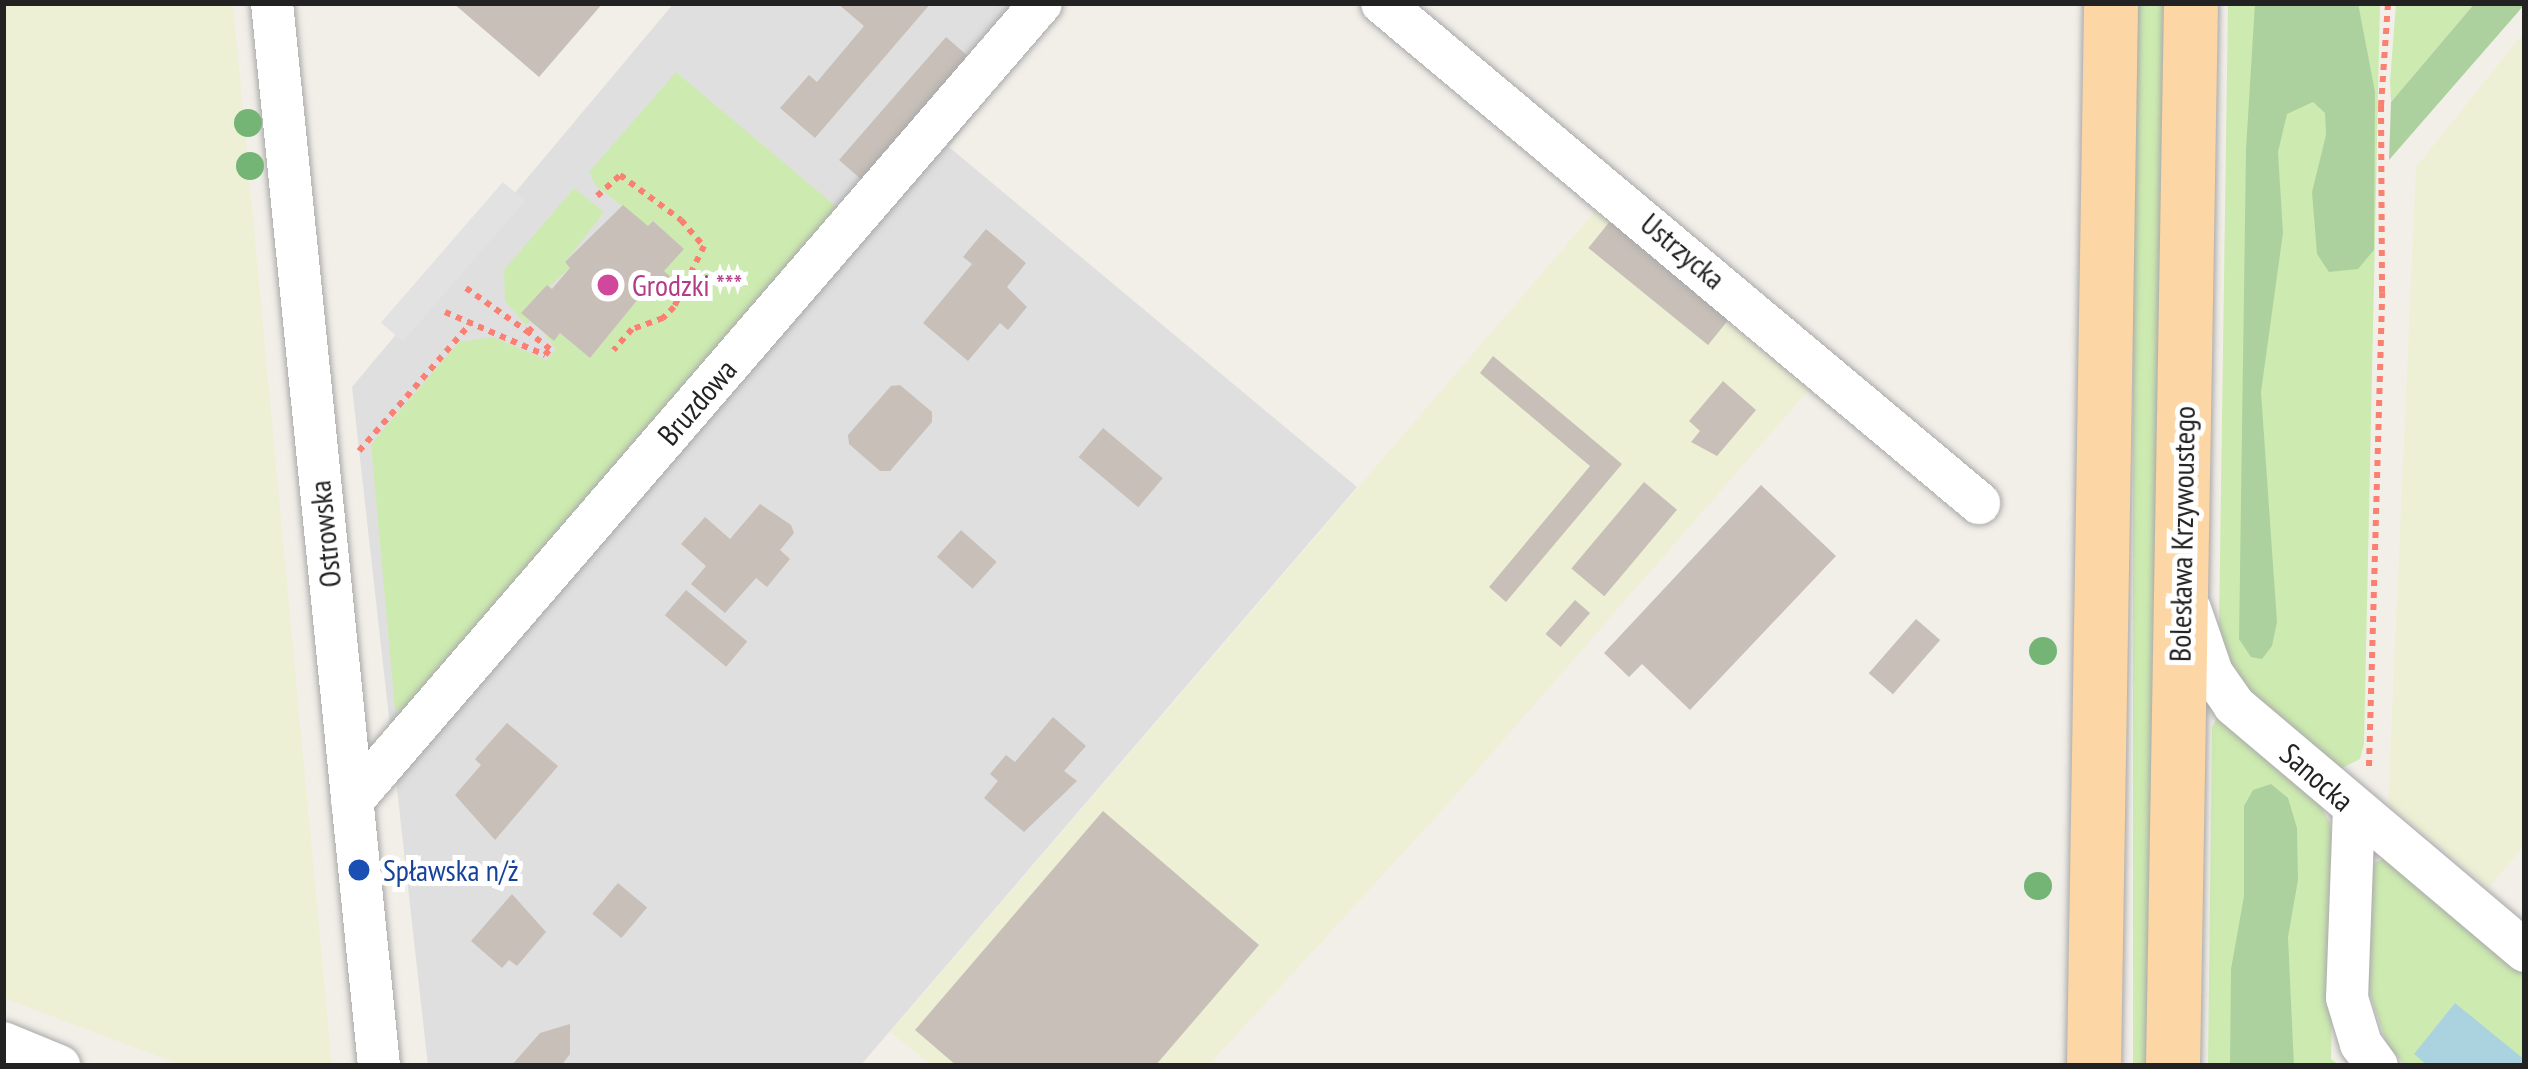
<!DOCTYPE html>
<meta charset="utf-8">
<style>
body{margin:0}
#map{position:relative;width:2528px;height:1069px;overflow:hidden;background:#f2efe9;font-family:"PT Sans Narrow",sans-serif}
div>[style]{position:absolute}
.residential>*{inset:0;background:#e0dfdf}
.farmland>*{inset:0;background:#eef0d5}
.grass>*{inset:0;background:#cdebb0;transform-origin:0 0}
.forest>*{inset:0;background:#add19e}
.parking>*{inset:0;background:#e2e2e2;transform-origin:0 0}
.water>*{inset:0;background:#aad3df}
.building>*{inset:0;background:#c7bfb8;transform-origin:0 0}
.path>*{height:6px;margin-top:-3px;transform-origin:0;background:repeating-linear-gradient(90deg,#fa8072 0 6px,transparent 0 12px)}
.roads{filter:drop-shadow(0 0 3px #a9a9a9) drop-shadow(0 0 3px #a9a9a9)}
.minor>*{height:42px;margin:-21px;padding:0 21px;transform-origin:21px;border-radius:21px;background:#fff}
.major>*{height:54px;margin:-27px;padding:0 27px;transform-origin:27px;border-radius:27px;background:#fcd6a4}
.trees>*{width:28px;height:28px;margin:-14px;border-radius:50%;background:#74b475}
.dots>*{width:33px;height:33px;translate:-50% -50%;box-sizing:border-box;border:6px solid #fff;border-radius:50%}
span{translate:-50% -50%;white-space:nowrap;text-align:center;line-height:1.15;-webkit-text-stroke:10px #fff;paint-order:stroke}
.street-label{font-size:30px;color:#222}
.hotel-label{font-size:30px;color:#b23c85}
.left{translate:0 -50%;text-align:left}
.transit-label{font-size:30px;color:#164399}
.frame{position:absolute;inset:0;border:6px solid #222;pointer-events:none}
</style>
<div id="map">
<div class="residential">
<div style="clip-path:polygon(674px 3px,1059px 3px,949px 147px,1357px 487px,860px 1066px,428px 1066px,352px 387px)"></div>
</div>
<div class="farmland">
<div style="clip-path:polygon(3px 3px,233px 3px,332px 1066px,184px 1066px,3px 998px)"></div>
<div style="clip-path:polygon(2525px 31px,2525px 844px,2489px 888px,2388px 803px,2416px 167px)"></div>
<div style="clip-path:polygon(1599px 207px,1814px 384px,1445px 807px,1208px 1066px,932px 1066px,890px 1032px)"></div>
</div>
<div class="grass">
<div style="left:2133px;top:3px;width:39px;height:1063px"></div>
<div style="clip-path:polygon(2228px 3px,2380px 3px,2364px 744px,2360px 759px,2338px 770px,2251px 697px,2229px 664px,2219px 626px)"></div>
<div style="clip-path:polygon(2396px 3px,2475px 3px,2391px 102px,2390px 82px)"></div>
<div style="clip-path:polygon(676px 72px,839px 209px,406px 713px,395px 709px,371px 444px,459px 342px,493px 337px,546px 360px,556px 349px,542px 331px,554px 340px,560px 333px,590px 358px,643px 293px,654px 301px,671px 279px,664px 271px,683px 249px,654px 221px,648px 226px,596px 186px,589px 172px)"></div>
<div style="clip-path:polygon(574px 188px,604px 212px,565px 262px,570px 268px,521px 312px,530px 321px,526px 325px,505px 301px,504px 270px)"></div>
<div style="clip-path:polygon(2218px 716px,2320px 805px,2330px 823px,2335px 857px,2331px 1059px,2340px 1066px,2208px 1066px,2212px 727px)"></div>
<div style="clip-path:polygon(2388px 857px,2525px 969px,2525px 1066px,2406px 1066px,2387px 1045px,2368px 988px,2372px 864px)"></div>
</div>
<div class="forest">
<div style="clip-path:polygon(2255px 3px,2358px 3px,2375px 92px,2374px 250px,2358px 269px,2329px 272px,2317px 254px,2312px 192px,2326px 135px,2325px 113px,2313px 102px,2287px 114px,2278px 152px,2283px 233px,2261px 392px,2277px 622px,2272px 646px,2262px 659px,2251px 657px,2239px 639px,2246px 149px)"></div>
<div style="clip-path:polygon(2475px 3px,2525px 4px,2389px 160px,2391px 102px)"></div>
<div style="clip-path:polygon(2271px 784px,2288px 798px,2297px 828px,2298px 880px,2288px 937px,2294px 1066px,2230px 1066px,2231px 969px,2244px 896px,2244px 806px,2253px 790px)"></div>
</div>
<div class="parking">
<div style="left:503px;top:182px;width:29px;height:186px;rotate:41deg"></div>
</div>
<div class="water">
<div style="clip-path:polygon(2455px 1003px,2525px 1060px,2525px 1066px,2428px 1066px,2414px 1054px)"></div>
</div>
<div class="building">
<div style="clip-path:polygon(453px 3px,603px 3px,539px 77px)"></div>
<div style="clip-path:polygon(837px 3px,931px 3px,815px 138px,780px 108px,809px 75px,817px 82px,864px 26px)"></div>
<div style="left:946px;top:37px;width:30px;height:163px;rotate:41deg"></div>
<div style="clip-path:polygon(623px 205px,648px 226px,653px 221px,684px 249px,664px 271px,672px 278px,653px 302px,643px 293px,590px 358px,560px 333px,554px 341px,521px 313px,547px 285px,552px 289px,570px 268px,565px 262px)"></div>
<div style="left:1611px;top:220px;width:154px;height:36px;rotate:39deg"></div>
<div style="clip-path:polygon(986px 229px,1026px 263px,1007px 287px,1027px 307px,1008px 330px,1000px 323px,968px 361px,923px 323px,972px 264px,963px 257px)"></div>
<div style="clip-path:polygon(1493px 356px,1622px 464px,1506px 602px,1489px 587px,1590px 466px,1480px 373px)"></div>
<div style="clip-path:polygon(1723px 381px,1756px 410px,1717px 456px,1691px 442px,1700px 431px,1689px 421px)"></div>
<div style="clip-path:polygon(900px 385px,932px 412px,932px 422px,890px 471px,880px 471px,849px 444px,848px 435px,891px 386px)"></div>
<div style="left:1103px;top:428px;width:78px;height:38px;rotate:40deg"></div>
<div style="left:1644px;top:482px;width:43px;height:113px;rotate:40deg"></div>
<div style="clip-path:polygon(1761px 485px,1836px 556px,1690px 710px,1642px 664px,1629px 677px,1604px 653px)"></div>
<div style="clip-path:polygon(760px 504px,791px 525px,794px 533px,780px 550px,790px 559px,767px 587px,756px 578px,725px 613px,691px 584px,706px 566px,681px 544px,705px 517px,730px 539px)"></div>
<div style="left:961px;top:530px;width:48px;height:36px;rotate:42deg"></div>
<div style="left:686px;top:590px;width:80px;height:33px;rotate:40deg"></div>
<div style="left:1575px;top:600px;width:20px;height:45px;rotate:41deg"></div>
<div style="left:1916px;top:619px;width:32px;height:72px;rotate:41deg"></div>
<div style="clip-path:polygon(1053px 717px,1086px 746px,1064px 771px,1077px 781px,1024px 832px,984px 798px,998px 781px,990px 774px,1006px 755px,1015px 762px)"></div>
<div style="clip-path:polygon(507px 723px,558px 766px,495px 840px,455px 795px,481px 765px,475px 759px)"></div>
<div style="clip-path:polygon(1103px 811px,1259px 945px,1155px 1066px,957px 1066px,915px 1030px)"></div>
<div style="left:618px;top:883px;width:38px;height:40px;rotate:40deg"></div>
<div style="clip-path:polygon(512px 894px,546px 932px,517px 966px,509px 960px,502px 968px,471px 941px)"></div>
<div style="clip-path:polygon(570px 1024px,570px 1054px,561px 1066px,511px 1066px,540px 1033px)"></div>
</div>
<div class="path">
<div style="left:597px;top:196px;width:31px;rotate:-42deg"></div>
<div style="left:620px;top:175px;width:76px;rotate:36.4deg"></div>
<div style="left:681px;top:220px;width:35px;rotate:49deg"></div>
<div style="left:704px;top:246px;width:68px;rotate:116.2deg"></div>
<div style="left:674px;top:307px;width:16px;rotate:135deg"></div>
<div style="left:663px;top:318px;width:33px;rotate:160deg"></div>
<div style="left:632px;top:329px;width:28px;rotate:131deg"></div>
<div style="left:466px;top:288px;width:76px;rotate:35.4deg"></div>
<div style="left:445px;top:312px;width:109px;rotate:23.3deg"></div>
<div style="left:545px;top:355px;width:8px;rotate:-50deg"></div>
<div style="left:550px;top:349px;width:28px;rotate:-142deg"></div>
<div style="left:528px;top:332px;width:10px;rotate:-45deg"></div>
<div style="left:359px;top:451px;width:170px;rotate:-48.8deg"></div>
<div style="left:2369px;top:766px;width:474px;rotate:-88.4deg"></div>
<div style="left:2382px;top:292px;width:186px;rotate:-90.3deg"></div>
<div style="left:2381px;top:106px;width:103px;rotate:-86.1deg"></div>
</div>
<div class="roads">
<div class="minor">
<div style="left:272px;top:3px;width:1068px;rotate:84.25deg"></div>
<div style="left:1382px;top:3px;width:779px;rotate:39.95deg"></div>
<div style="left:2190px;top:609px;width:68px;rotate:71deg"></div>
<div style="left:2212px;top:673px;width:39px;rotate:55deg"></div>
<div style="left:2234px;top:705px;width:381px;rotate:40.2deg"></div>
<div style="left:352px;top:801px;width:1054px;rotate:-49.19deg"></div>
<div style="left:2354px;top:808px;width:190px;rotate:92.1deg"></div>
<div style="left:2347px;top:998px;width:48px;rotate:73.1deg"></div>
<div style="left:2361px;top:1044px;width:27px;rotate:54deg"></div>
<div style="left:3px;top:1043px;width:61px;rotate:22.3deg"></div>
</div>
<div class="major">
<div style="left:2094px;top:1066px;width:1063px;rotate:-89.08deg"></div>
<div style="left:2173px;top:1066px;width:1063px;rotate:-89.03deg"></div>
</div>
</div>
<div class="trees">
<div style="left:248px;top:123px"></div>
<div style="left:250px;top:166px"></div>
<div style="left:2043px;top:651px"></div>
<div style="left:2038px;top:886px"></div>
</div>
<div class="dots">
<div style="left:608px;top:285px;background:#d1479c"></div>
<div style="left:359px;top:870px;background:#1a4fb4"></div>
</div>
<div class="street-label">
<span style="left:1683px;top:251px;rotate:40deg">Ustrzycka</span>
<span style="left:697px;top:402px;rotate:-49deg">Bruzdowa</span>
<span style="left:325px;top:534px;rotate:-96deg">Ostrowska</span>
<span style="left:2182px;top:534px;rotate:-89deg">Bolesława Krzywoustego</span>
<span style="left:2317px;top:777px;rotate:41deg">Sanocka</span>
</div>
<div class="hotel-label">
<span class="left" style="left:632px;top:285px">Grodzki ***</span>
</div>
<div class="transit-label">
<span class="left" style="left:383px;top:870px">Spławska n/ż</span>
</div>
<div class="frame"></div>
</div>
